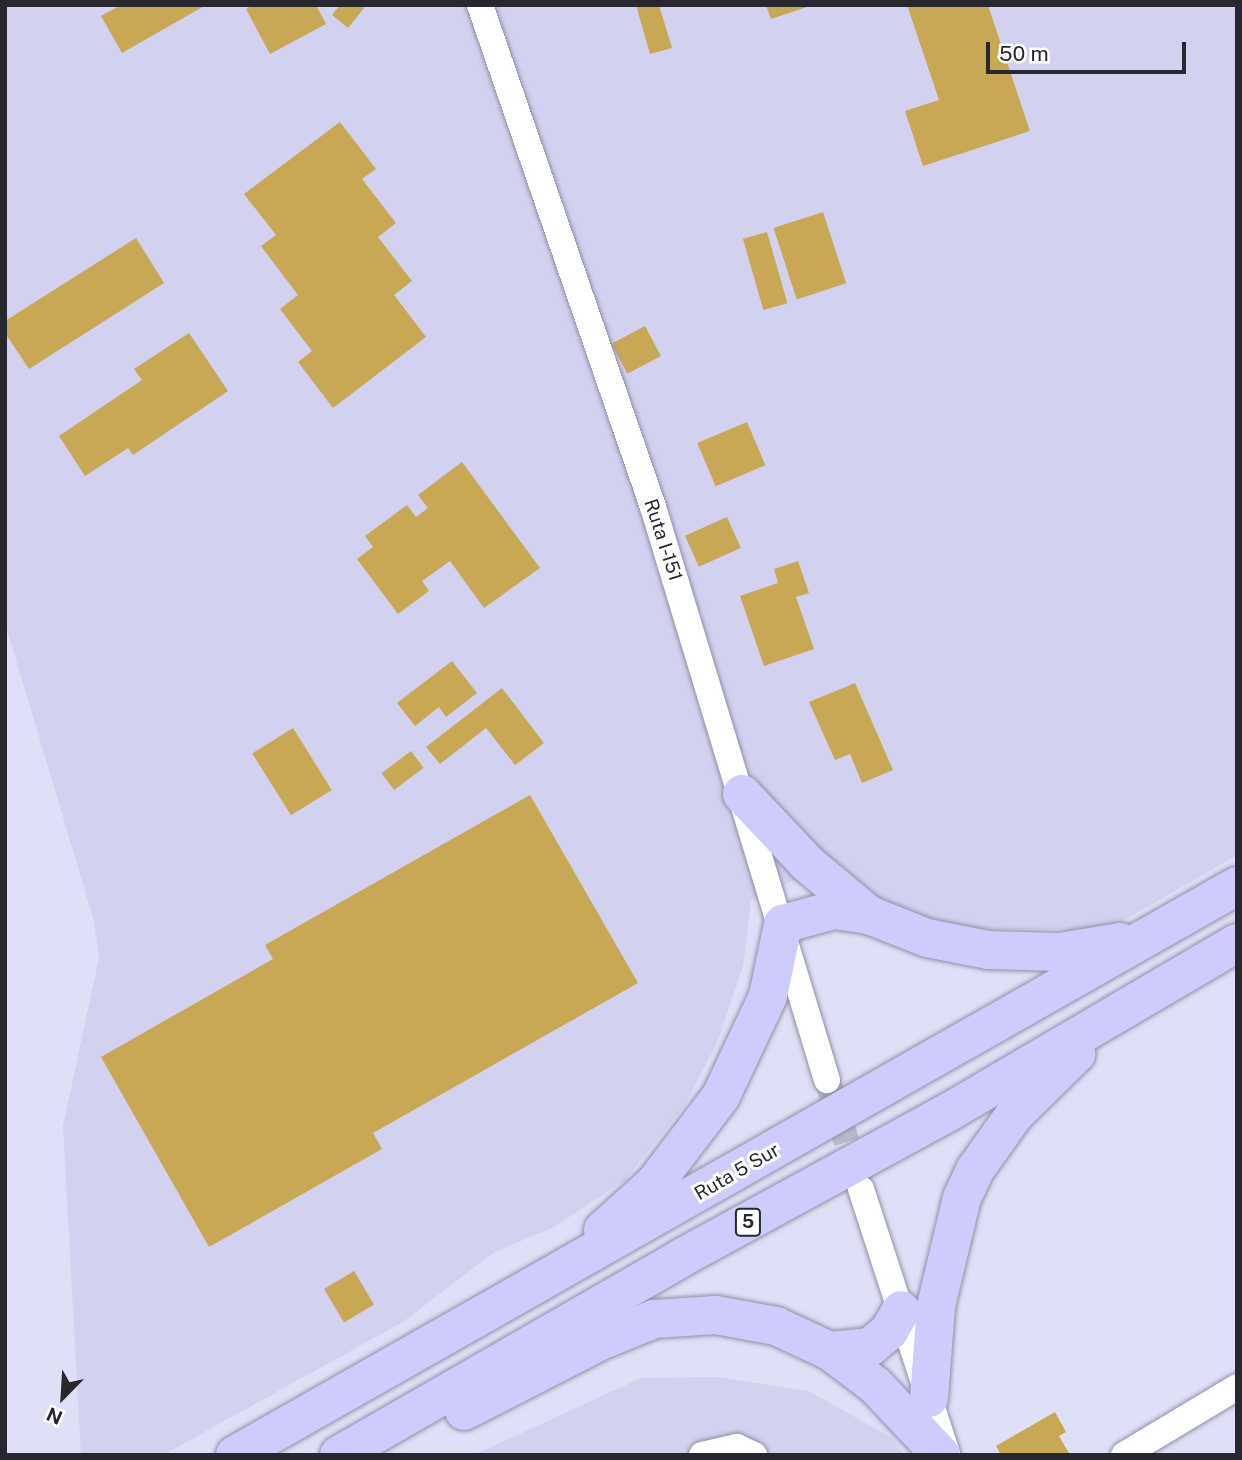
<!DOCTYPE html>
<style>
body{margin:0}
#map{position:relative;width:1242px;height:1460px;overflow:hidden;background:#dfdff7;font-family:"Public Sans",sans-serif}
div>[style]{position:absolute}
.built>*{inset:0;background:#d2d1f0}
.building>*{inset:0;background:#c8a755;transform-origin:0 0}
.minor-tunnel>*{height:26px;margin-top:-13px;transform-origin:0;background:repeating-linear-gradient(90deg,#babacf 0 26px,transparent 0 39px)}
.roads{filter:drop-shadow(0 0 2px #8f8fa5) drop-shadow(0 0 2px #8f8fa5)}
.minor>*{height:26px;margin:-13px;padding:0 13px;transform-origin:13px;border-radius:13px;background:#fff}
.highway>*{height:38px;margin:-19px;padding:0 19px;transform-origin:19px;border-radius:19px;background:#ceccfc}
span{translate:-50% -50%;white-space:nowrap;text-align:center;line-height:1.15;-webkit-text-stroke:6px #fff;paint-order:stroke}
.shield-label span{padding:2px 5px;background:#fff;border:2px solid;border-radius:5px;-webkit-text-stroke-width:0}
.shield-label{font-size:18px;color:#282730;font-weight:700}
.street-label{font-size:19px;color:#282730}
.frame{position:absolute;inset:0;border:7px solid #282730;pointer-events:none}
.north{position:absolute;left:28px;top:1362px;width:70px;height:70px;-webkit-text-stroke:5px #fff;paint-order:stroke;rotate:204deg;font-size:19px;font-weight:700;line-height:28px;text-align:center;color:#282730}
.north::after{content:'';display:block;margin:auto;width:24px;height:32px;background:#282730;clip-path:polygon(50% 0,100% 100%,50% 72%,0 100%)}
.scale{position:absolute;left:986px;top:42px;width:200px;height:32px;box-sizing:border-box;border:4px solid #282730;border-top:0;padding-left:9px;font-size:21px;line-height:24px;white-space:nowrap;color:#282730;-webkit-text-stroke:5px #fff;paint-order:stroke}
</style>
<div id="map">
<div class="built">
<div style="clip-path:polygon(5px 5px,1237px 5px,1237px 855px,1123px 921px,1076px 930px,967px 928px,895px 911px,834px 860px,751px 901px,743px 966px,717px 1043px,685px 1105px,625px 1180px,554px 1227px,493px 1253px,403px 1322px,163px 1455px,81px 1455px,63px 1126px,99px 958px,94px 921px,5px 623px)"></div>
<div style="clip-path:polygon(717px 1377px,809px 1391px,892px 1438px,904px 1455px,474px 1455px,641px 1378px)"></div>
</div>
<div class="building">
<div style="clip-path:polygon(121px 5px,206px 5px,122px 53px,101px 16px)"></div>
<div style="clip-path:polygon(253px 5px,316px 5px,326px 24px,270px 54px,246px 9px)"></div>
<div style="clip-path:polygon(340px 5px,361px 5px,364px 8px,348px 28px,332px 15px)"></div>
<div style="clip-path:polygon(636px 5px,659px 5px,672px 48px,650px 54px)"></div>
<div style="clip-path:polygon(766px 5px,810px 5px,810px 6px,771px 19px)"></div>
<div style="clip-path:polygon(907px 5px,988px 5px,1030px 131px,923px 166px,905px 111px,939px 100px)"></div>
<div style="clip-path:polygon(340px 122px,376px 169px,362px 179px,396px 223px,378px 237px,412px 281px,394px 295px,426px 337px,333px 408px,298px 362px,312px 351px,280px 309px,298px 295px,261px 246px,276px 235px,244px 194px)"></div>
<div style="left:823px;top:212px;width:75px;height:52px;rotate:72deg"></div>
<div style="left:767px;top:232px;width:74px;height:25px;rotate:74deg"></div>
<div style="clip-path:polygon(136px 238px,164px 283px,29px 369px,5px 333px,5px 321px)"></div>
<div style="left:645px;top:326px;width:34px;height:38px;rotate:62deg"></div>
<div style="clip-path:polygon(189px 333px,228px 391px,133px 455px,128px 448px,85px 476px,59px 436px,142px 380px,134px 369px)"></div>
<div style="left:747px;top:422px;width:47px;height:54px;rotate:67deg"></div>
<div style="clip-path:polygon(462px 462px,540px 568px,484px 608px,450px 561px,422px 581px,429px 591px,398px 614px,357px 559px,373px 547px,365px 536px,407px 505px,416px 517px,428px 508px,418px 495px)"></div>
<div style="left:727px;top:517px;width:34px;height:46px;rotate:66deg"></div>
<div style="clip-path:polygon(798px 561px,809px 593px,796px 597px,814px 649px,764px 666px,740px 596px,778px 583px,774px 569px)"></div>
<div style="clip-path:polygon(452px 661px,477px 693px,446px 717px,439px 707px,415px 726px,397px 703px)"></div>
<div style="clip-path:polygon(855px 683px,893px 770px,862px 783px,850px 754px,835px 760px,809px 702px)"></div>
<div style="clip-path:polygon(502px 688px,544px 743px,515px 765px,486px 728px,440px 764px,426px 747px)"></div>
<div style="left:293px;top:728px;width:73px;height:48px;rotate:58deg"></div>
<div style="left:411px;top:751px;width:21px;height:37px;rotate:53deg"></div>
<div style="clip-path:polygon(530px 795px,638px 983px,373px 1133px,382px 1149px,209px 1247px,101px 1057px,273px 959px,265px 945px)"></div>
<div style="left:354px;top:1271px;width:39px;height:35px;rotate:59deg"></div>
<div style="clip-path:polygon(1055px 1412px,1066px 1432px,1059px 1436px,1070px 1455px,1001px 1455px,996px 1446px)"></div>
</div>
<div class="minor-tunnel">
<div style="left:827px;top:1080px;width:103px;rotate:72.4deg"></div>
</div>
<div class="roads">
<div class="minor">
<div style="left:480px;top:5px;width:531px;rotate:70.98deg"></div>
<div style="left:653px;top:507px;width:599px;rotate:73.11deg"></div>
<div style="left:861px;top:1189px;width:279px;rotate:72deg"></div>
<div style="left:702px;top:1455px;width:36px;rotate:-13deg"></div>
<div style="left:737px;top:1447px;width:19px;rotate:25deg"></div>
<div style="left:1124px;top:1455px;width:132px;rotate:-31deg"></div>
</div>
<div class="highway">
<div style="left:742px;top:794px;width:96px;rotate:46.7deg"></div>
<div style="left:808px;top:864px;width:80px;rotate:39.9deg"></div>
<div style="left:603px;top:1230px;width:70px;rotate:-42.1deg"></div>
<div style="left:655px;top:1183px;width:109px;rotate:-52.8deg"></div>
<div style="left:721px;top:1096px;width:110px;rotate:-64.8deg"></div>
<div style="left:768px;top:996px;width:74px;rotate:-78.2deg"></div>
<div style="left:783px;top:924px;width:53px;rotate:-15.4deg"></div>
<div style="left:834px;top:910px;width:35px;rotate:8deg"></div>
<div style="left:869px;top:915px;width:62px;rotate:21.6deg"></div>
<div style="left:927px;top:938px;width:62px;rotate:11.1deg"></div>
<div style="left:988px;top:950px;width:72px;rotate:1.6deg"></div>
<div style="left:1060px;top:952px;width:61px;rotate:-9.5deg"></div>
<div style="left:830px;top:1351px;width:40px;rotate:-5.7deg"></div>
<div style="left:870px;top:1347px;width:25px;rotate:-40deg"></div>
<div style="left:889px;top:1331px;width:24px;rotate:-60deg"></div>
<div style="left:929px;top:1398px;width:92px;rotate:-85.6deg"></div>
<div style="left:936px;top:1306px;width:111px;rotate:-76.5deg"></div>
<div style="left:962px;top:1198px;width:31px;rotate:-65deg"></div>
<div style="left:975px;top:1170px;width:69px;rotate:-54.5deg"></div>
<div style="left:1015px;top:1114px;width:86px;rotate:-44.5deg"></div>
<div style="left:464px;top:1411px;width:151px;rotate:-27.2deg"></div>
<div style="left:598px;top:1342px;width:61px;rotate:-22.3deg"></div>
<div style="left:654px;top:1319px;width:62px;rotate:-3.7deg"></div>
<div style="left:716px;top:1315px;width:61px;rotate:10.4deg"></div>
<div style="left:776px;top:1326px;width:60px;rotate:24.8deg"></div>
<div style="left:830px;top:1351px;width:56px;rotate:37.1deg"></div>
<div style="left:875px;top:1385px;width:96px;rotate:46.7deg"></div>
<div style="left:235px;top:1455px;width:1152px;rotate:-29.59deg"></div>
<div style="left:339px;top:1455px;width:395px;rotate:-29.9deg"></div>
<div style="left:681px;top:1258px;width:305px;rotate:-28.6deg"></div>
<div style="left:949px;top:1112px;width:334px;rotate:-30.4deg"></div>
</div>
</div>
<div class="shield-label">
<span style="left:748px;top:1222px">5</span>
</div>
<div class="street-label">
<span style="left:663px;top:540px;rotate:72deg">Ruta I-151</span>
<span style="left:737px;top:1172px;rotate:-30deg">Ruta 5 Sur</span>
</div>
<div class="frame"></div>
<div class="north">N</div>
<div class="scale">50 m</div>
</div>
